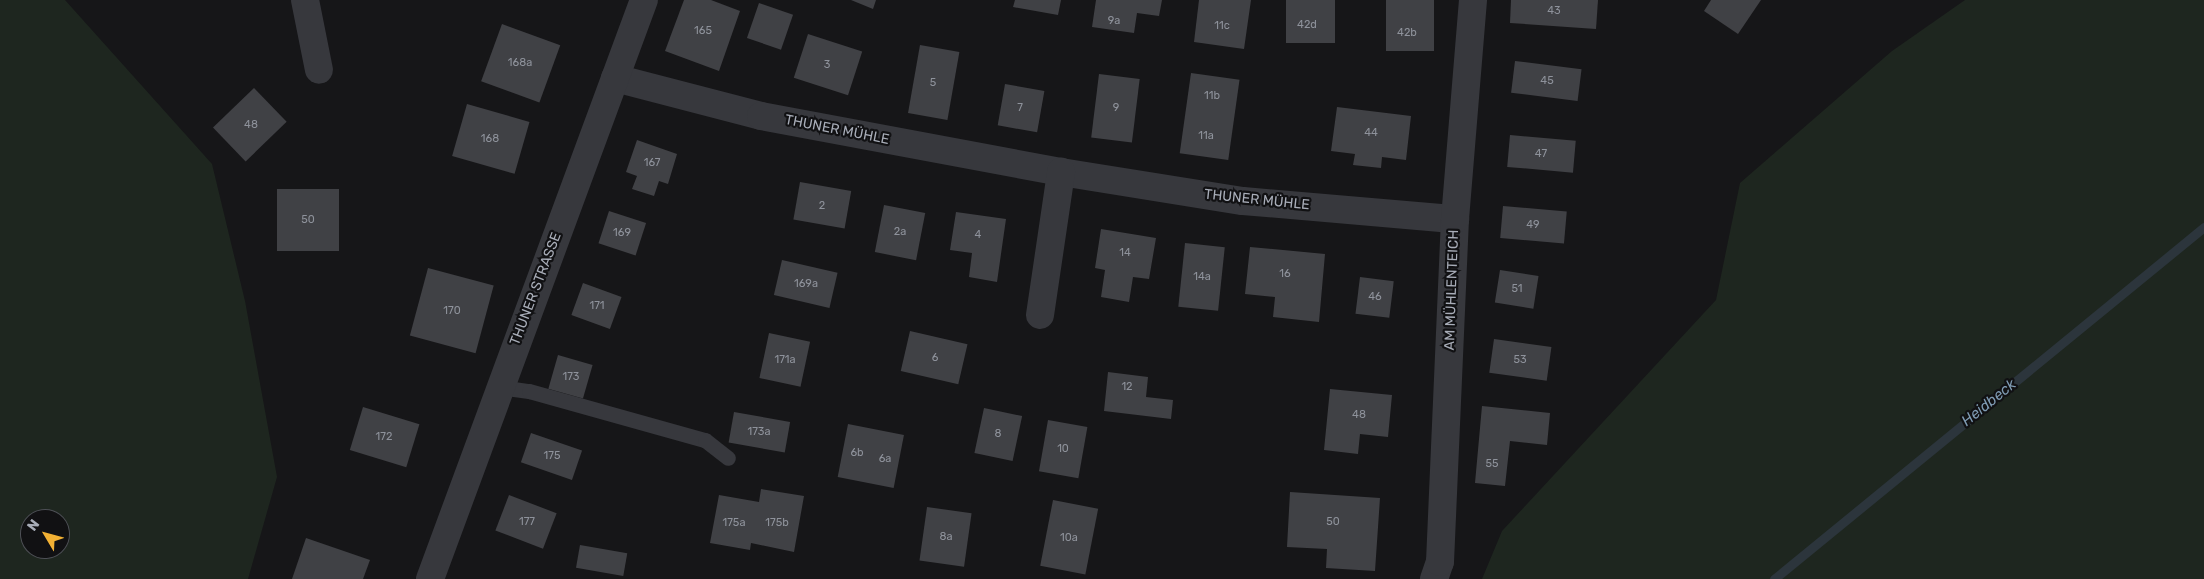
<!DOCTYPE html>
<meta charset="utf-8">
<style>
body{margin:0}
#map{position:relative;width:2204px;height:579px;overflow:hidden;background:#161618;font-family:Rubik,sans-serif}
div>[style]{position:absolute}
.green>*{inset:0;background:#1e261f}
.stream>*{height:9px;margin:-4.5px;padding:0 4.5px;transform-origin:4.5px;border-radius:4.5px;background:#2c353c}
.building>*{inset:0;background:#404145;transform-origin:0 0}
.lane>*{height:15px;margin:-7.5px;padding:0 7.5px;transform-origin:7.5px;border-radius:7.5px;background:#37383d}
.street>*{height:28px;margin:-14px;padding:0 14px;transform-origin:14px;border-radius:14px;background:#37383d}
span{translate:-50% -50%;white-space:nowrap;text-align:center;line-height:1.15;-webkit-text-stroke:4.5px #111113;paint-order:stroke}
.number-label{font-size:11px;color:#8e929b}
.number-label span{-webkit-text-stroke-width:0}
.street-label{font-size:14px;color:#a8adb8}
.water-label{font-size:15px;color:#7f9bb3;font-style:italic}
.north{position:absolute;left:20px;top:509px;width:50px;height:50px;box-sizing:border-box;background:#111113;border:1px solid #4d4f55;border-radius:50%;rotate:307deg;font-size:14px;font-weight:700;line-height:20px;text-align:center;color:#a8adb8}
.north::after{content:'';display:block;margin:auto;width:18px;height:22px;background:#f2b134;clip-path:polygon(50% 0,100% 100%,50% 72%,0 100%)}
</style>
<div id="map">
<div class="green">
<div style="clip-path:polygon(evenodd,0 0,65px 0,212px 164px,245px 301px,277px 477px,248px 579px,0 579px,0 0,30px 519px,60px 519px,60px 549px,30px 549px,30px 519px)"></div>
<div style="clip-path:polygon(1965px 0,2204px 0,2204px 579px,1482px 579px,1502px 531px,1716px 300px,1740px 183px,1892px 51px)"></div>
</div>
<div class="stream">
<div style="left:1774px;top:579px;width:556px;rotate:-39.3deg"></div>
</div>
<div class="building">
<div style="clip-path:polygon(684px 0,711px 0,740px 11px,719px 71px,665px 51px)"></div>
<div style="clip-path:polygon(851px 0,876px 0,873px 9px)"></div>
<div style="clip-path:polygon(1015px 0,1061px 0,1058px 15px,1013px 7px)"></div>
<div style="clip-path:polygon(1096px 0,1162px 0,1159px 16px,1137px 13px,1134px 33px,1092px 27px)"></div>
<div style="clip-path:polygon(1199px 0,1251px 0,1244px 49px,1194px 42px)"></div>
<div style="left:1286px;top:0;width:49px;height:43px"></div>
<div style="left:1386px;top:0;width:48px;height:51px"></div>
<div style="clip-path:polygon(1511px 0,1598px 0,1596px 29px,1510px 23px)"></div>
<div style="clip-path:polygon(1711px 0,1761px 0,1738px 34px,1704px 11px)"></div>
<div style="left:759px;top:3px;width:36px;height:37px;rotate:19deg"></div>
<div style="left:502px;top:24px;width:62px;height:61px;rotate:20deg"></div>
<div style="left:808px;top:34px;width:57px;height:46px;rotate:18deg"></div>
<div style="left:920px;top:45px;width:40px;height:69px;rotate:10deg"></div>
<div style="left:1515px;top:61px;width:67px;height:32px;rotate:7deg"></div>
<div style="left:1191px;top:73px;width:49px;height:81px;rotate:8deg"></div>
<div style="left:1099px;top:74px;width:41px;height:64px;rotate:7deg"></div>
<div style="left:1005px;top:84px;width:40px;height:42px;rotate:10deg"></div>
<div style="left:254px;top:88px;width:47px;height:57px;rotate:46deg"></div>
<div style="left:467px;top:104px;width:65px;height:54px;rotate:16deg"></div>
<div style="clip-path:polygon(1337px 107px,1411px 116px,1406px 160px,1382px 157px,1381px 168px,1353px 165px,1355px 154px,1331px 151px)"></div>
<div style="left:1510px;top:135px;width:66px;height:32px;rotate:5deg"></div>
<div style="clip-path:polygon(637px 140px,677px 154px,668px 184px,659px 181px,654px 196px,632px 189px,637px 176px,626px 172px)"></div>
<div style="left:800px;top:182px;width:52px;height:38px;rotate:10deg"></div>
<div style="left:277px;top:189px;width:62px;height:62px"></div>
<div style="left:884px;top:205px;width:42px;height:48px;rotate:11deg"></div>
<div style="left:1503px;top:206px;width:64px;height:32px;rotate:5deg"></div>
<div style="left:609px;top:211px;width:39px;height:34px;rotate:18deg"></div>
<div style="clip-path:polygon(956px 212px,1006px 219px,997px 282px,969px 277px,972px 253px,950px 250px)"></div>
<div style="clip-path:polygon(1101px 229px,1156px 238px,1149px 279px,1133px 277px,1129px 302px,1101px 297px,1105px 270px,1095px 268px)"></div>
<div style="left:1185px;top:243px;width:40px;height:64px;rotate:6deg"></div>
<div style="clip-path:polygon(1250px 247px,1325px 254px,1319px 322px,1273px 317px,1275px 297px,1245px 294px)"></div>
<div style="left:782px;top:260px;width:57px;height:36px;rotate:13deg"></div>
<div style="left:428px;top:268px;width:68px;height:70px;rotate:15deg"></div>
<div style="left:1500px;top:270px;width:39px;height:33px;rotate:9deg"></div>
<div style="left:1360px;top:277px;width:34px;height:37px;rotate:7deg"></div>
<div style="left:583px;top:283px;width:41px;height:34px;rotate:20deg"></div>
<div style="left:910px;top:331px;width:59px;height:41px;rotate:13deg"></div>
<div style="left:769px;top:333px;width:42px;height:46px;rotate:12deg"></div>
<div style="left:1494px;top:339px;width:58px;height:34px;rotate:8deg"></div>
<div style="left:558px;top:355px;width:36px;height:35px;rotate:16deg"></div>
<div style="clip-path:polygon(1108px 372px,1148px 377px,1146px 397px,1173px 400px,1171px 419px,1104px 411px)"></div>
<div style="clip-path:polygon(1330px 389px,1392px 395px,1388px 437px,1360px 434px,1358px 454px,1324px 450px)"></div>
<div style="clip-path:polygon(1482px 406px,1550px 413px,1547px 445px,1510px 441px,1505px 486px,1475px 483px)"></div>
<div style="left:363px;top:407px;width:59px;height:45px;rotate:17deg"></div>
<div style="left:984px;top:408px;width:39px;height:46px;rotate:12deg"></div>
<div style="left:734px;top:412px;width:57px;height:31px;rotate:10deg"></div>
<div style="left:1048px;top:420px;width:40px;height:52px;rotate:10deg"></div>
<div style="left:848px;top:424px;width:57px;height:54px;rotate:11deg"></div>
<div style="left:531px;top:433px;width:54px;height:31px;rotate:19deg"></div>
<div style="clip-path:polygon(761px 489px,804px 496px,794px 552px,751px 543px,750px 550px,710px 543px,719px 495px,759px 502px)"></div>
<div style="clip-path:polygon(1290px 492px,1380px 498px,1375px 571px,1326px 568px,1327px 549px,1287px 547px)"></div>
<div style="left:509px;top:495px;width:51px;height:38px;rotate:21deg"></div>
<div style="left:1053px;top:500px;width:46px;height:67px;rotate:11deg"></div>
<div style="left:927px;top:507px;width:45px;height:54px;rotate:8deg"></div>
<div style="clip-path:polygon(306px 538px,370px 560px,363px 579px,292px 579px)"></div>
<div style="left:580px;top:545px;width:48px;height:23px;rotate:10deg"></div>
</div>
<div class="lane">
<div style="left:499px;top:387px;width:30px;rotate:8deg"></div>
<div style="left:529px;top:391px;width:183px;rotate:15.6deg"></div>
<div style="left:705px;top:440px;width:29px;rotate:38deg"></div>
</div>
<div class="street">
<div style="left:305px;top:0;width:71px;rotate:78.7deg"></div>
<div style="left:615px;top:78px;width:151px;rotate:14.6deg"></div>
<div style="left:761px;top:116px;width:305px;rotate:10.6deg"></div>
<div style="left:1061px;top:172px;width:184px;rotate:9.1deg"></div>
<div style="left:1243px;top:201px;width:213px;rotate:4.9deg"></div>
<div style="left:1040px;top:315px;width:145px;rotate:-81.6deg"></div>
<div style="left:430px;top:579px;width:617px;rotate:-69.72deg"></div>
<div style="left:1434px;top:579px;width:18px;rotate:-71deg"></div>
<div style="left:1440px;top:562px;width:343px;rotate:-87.5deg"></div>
<div style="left:1455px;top:219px;width:220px;rotate:-85.3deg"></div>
</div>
<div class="number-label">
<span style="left:1554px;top:11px">43</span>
<span style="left:1114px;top:21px">9a</span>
<span style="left:1307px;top:25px">42d</span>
<span style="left:1222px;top:26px">11c</span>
<span style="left:703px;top:31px">165</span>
<span style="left:1407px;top:33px">42b</span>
<span style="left:520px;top:63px">168a</span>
<span style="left:827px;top:65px">3</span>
<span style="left:1547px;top:81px">45</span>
<span style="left:933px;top:83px">5</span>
<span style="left:1212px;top:96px">11b</span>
<span style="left:1020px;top:108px">7</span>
<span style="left:1116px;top:108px">9</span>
<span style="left:251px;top:125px">48</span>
<span style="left:1371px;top:133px">44</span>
<span style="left:1206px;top:136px">11a</span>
<span style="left:490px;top:139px">168</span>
<span style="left:1541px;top:154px">47</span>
<span style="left:652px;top:163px">167</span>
<span style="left:822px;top:206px">2</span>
<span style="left:308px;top:220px">50</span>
<span style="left:1533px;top:225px">49</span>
<span style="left:900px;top:232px">2a</span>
<span style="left:622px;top:233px">169</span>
<span style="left:978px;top:235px">4</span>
<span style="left:1125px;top:253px">14</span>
<span style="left:1285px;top:274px">16</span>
<span style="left:1202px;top:277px">14a</span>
<span style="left:806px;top:284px">169a</span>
<span style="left:1517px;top:289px">51</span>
<span style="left:1375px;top:297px">46</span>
<span style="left:597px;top:306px">171</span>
<span style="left:452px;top:311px">170</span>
<span style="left:935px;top:358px">6</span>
<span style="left:785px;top:360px">171a</span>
<span style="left:1520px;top:360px">53</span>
<span style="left:571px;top:377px">173</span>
<span style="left:1127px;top:387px">12</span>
<span style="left:1359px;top:415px">48</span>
<span style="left:759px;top:432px">173a</span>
<span style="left:998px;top:434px">8</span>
<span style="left:384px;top:437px">172</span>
<span style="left:1063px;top:449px">10</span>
<span style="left:857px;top:453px">6b</span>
<span style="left:552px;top:456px">175</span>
<span style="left:885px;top:459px">6a</span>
<span style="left:1492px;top:464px">55</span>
<span style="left:527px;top:522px">177</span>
<span style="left:1333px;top:522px">50</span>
<span style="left:734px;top:523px">175a</span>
<span style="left:777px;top:523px">175b</span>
<span style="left:946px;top:537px">8a</span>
<span style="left:1069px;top:538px">10a</span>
</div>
<div class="street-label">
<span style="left:837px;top:130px;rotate:11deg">THUNER MÜHLE</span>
<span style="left:1257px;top:200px;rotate:6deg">THUNER MÜHLE</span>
<span style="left:536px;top:289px;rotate:-69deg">THUNER STRASSE</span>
<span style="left:1452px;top:290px;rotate:-88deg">AM MÜHLENTEICH</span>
</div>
<div class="water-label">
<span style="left:1989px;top:403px;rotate:-39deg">Heidbeck</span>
</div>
<div class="north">N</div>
</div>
